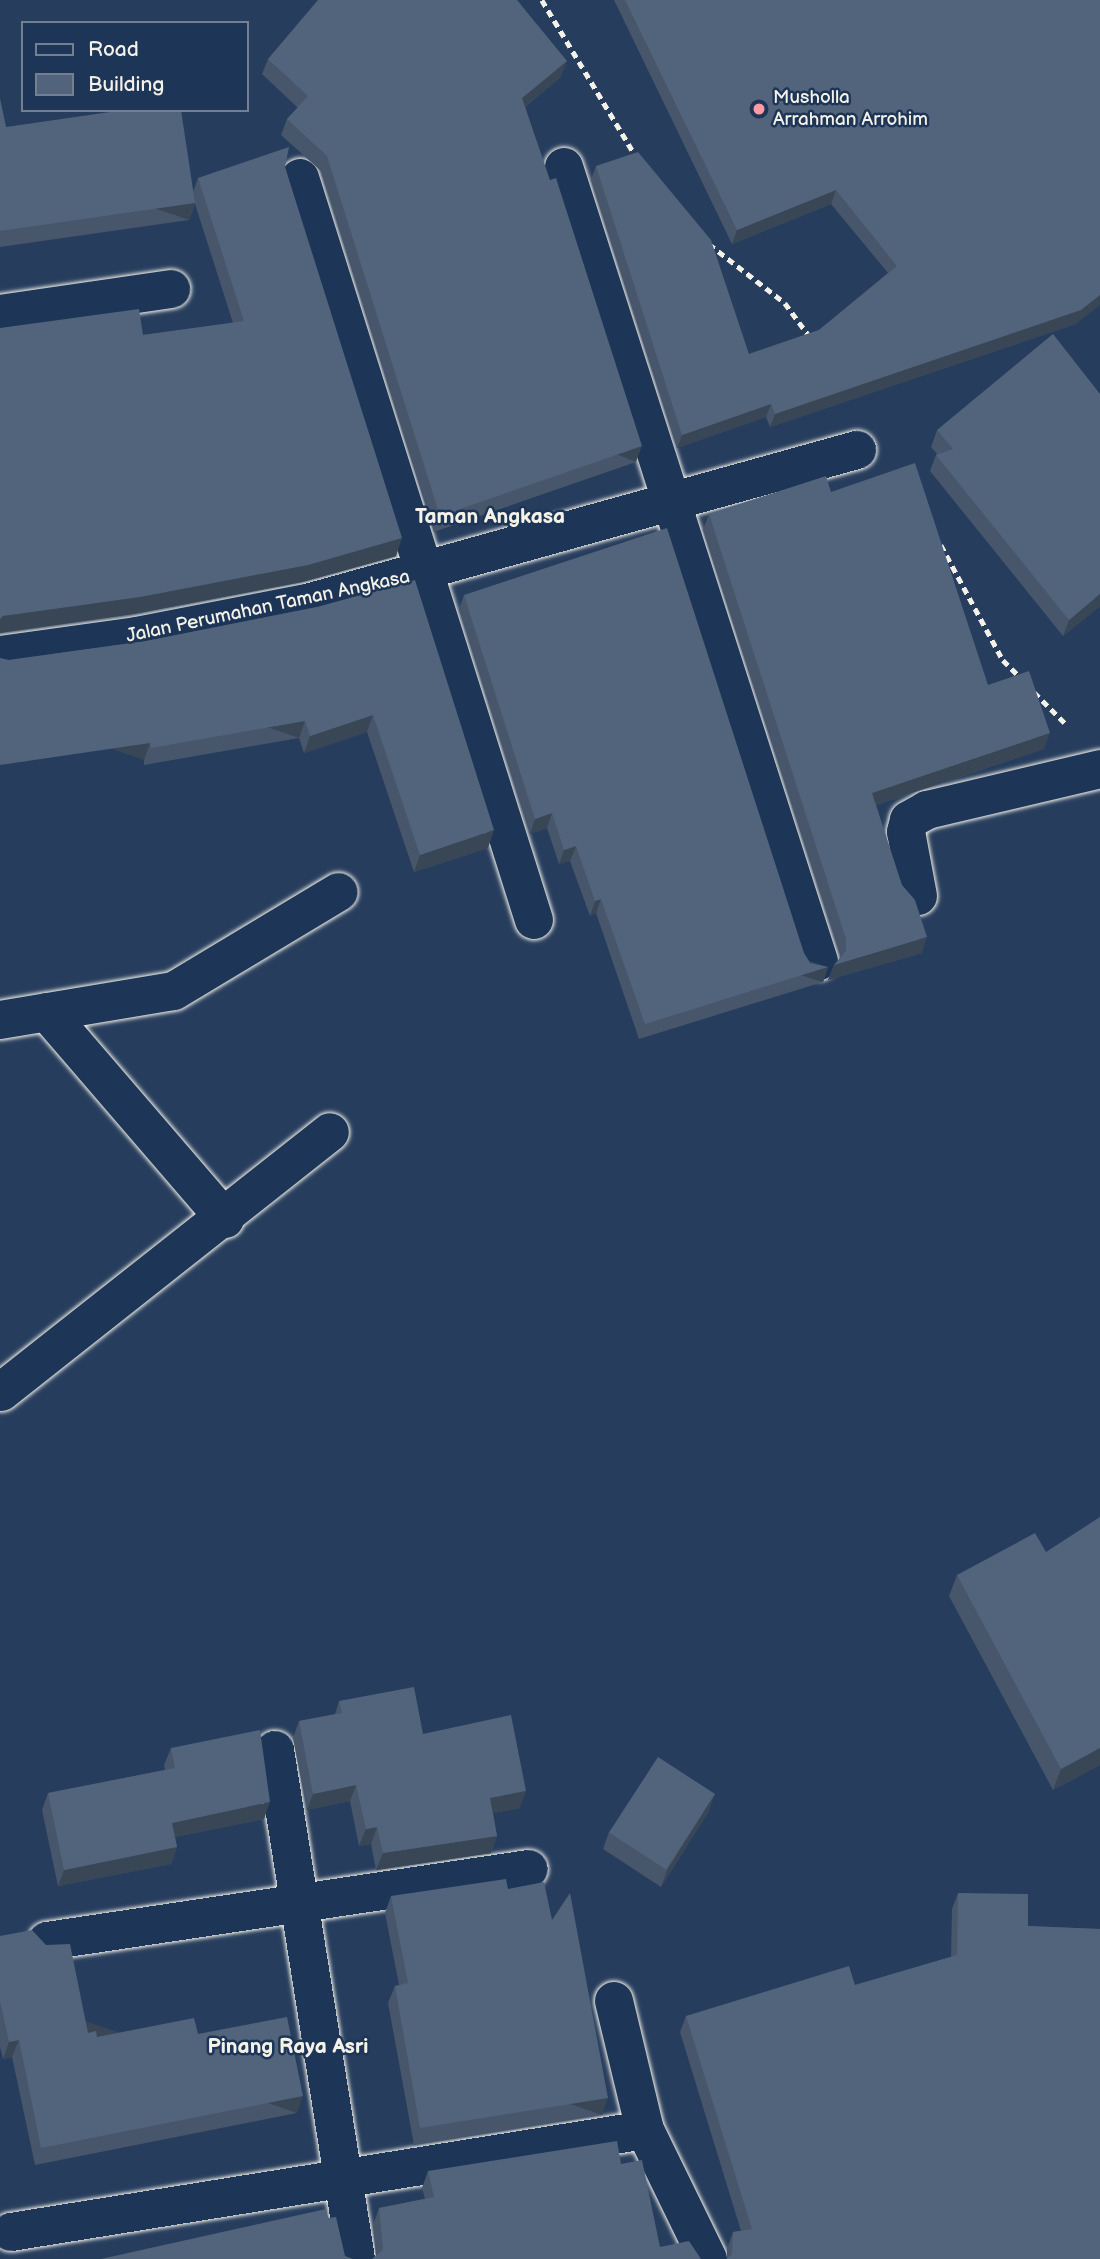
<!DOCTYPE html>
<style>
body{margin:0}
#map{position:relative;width:1100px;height:2259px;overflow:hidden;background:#263d5d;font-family:"Balsamiq Sans",sans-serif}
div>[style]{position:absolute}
.path>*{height:4.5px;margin-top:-2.25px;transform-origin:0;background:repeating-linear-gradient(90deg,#f4f1e8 0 7px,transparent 0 12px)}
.roads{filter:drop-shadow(0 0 2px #f4f1e8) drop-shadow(0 0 2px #f4f1e8)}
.minor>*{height:38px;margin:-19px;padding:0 19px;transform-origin:19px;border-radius:19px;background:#1d3557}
.wall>*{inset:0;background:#47566a}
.shaded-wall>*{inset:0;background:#394656;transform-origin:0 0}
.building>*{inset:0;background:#52647b;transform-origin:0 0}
.dots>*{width:19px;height:19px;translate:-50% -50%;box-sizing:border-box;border:4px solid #1d3557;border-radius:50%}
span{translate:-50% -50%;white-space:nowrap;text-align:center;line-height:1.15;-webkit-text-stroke:5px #1d3557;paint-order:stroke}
.poi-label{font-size:19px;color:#f4f1e8}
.left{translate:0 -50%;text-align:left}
.street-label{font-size:19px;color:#f4f1e8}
.neighbourhood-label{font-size:21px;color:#f4f1e8;font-weight:700}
.legend{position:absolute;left:21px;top:21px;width:228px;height:91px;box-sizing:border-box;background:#1d3557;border:2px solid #738091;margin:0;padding:9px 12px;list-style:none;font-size:21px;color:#f4f1e8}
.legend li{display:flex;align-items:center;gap:14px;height:35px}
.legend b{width:35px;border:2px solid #738091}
</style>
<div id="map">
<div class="path">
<div style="left:542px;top:0;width:184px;rotate:59deg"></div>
<div style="left:709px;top:244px;width:96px;rotate:37.8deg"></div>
<div style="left:785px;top:303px;width:42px;rotate:53.7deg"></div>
<div style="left:941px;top:545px;width:131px;rotate:61.7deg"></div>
<div style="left:1003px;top:660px;width:25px;rotate:45deg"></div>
<div style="left:1034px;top:692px;width:47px;rotate:45deg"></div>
</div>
<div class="roads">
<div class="minor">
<div style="left:564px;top:167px;width:834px;rotate:72.2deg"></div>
<div style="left:300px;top:178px;width:778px;rotate:72.5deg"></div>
<div style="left:0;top:314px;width:173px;rotate:-8.3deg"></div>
<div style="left:0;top:655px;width:138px;rotate:-7.9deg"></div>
<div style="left:137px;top:636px;width:173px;rotate:-11deg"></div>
<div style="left:307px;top:603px;width:571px;rotate:-15.55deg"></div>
<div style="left:918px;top:896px;width:65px;rotate:-100.6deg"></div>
<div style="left:906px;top:832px;width:12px;rotate:-76deg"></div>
<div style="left:909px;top:820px;width:21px;rotate:-29deg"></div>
<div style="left:927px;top:810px;width:178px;rotate:-13.3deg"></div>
<div style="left:47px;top:1012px;width:273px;rotate:49.3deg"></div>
<div style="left:0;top:1020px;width:176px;rotate:-9.5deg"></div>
<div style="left:174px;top:991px;width:192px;rotate:-31deg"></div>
<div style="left:1px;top:1392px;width:419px;rotate:-38.3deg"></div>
<div style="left:275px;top:1750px;width:515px;rotate:80.96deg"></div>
<div style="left:47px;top:1941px;width:487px;rotate:-8.5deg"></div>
<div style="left:614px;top:2001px;width:133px;rotate:76.5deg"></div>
<div style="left:645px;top:2130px;width:144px;rotate:64deg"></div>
<div style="left:11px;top:2232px;width:642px;rotate:-9.14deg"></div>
</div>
</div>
<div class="wall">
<div style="clip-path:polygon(614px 0,1100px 0,1076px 324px,770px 427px,766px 417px,677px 448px,591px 180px,596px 166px,749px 354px,819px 330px,888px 273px,831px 204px,732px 244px)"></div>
<div style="clip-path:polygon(518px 1px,561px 77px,525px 107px,636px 462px,434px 532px,321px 171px,281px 135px,287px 119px,298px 108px,262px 74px,268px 59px)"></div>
<div style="clip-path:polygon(0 99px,6px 127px,193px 192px,198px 178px,285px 167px,396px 556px,302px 582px,133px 614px,143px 335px,233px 323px,195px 204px,189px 220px,0 247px)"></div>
<div style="clip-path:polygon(937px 430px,1100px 606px,1063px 636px,930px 471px,936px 455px,937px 454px,931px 447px)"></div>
<div style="clip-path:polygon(831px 492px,988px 685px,1044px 749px,876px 805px,922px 953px,828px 980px,834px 965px,840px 958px,840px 954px,703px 530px,709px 514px)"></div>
<div style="clip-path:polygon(464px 595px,804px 953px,810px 963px,828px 967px,823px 982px,639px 1039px,596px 913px,590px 916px,570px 861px,559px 864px,547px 828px,530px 834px,459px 609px)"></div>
<div style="clip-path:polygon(317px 607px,488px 848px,414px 872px,367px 732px,304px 753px,299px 738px,144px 765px,144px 760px,9px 660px,146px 641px)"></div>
<div style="clip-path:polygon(1046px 1552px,1100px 1765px,1053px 1790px,949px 1596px,957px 1575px)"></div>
<div style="clip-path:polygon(339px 1701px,423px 1734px,520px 1808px,493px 1813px,497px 1836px,491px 1853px,376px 1870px,371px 1844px,359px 1846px,350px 1801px,307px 1810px,293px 1738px,299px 1721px,335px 1714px)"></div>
<div style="clip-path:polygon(171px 1748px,264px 1819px,175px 1837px,177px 1847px,171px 1864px,58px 1886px,42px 1810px,48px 1793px,165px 1770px,164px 1765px)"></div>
<div style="clip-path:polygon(709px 1811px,661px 1887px,603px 1849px,609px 1832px)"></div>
<div style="clip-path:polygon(508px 1889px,552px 1920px,602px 2115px,414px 2145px,388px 2003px,395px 1986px,399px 1985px,385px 1913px,391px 1896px)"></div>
<div style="clip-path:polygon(958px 1893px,1028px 1926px,1100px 1929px,727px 2259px,727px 2249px,733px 2232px,741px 2231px,680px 2032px,686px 2016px,855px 1985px,951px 1957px,952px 1909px)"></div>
<div style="clip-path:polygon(0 1936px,88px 2033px,97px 2037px,198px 2034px,297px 2113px,35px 2165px,12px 2057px,3px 2059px,0 2047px)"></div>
<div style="clip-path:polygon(621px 2164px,660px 2247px,376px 2256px,373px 2225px,379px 2208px,425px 2199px,422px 2188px,428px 2171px)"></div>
</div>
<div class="shaded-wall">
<div style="clip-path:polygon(567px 61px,561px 77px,516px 114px,522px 98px)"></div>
<div style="clip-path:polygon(836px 190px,831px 204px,732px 244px,737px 230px)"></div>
<div style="left:195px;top:203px;width:18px;height:197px;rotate:109deg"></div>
<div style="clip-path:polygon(1100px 295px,1100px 305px,1076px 324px,770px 427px,775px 414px)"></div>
<div style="clip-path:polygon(771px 404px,766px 417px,677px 448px,682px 435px)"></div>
<div style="left:642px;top:446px;width:17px;height:214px;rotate:111deg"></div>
<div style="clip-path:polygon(402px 538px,396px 556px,302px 582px,133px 614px,0 633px,0 619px,3px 616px)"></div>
<div style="clip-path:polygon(1100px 594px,1100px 606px,1063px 636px,1069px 620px)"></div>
<div style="clip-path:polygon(373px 715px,367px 732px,304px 753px,310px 736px)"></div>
<div style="left:305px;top:721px;width:18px;height:156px;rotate:109deg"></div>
<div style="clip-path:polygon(1050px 733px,1044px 749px,866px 808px,872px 793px)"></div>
<div style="left:150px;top:743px;width:18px;height:152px;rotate:109deg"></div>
<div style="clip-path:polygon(552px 813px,547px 828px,530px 834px,535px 819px)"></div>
<div style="clip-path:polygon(494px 830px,488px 848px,414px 872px,420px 855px)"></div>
<div style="clip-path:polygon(576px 846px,570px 861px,559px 864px,564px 850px)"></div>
<div style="clip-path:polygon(601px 899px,596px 913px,590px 916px,595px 901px)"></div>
<div style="clip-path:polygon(927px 937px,922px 953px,828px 980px,834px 965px)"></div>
<div style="left:828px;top:967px;width:16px;height:192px;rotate:108deg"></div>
<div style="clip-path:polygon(1100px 1748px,1100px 1765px,1053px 1790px,1061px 1769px)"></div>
<div style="clip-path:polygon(356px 1785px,350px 1801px,307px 1810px,313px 1794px)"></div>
<div style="clip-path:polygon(526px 1791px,520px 1808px,484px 1815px,490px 1798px)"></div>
<div style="clip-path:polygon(715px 1794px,709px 1811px,661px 1887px,667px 1870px)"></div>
<div style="clip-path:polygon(270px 1802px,264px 1819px,166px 1839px,172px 1823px)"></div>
<div style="clip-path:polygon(377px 1827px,371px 1844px,359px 1846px,366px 1829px)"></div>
<div style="clip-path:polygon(497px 1836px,491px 1853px,376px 1870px,383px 1853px)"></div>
<div style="clip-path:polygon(177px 1847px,171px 1864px,58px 1886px,64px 1870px)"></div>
<div style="clip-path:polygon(19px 2040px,12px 2057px,3px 2059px,9px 2042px)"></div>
<div style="left:303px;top:2096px;width:18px;height:267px;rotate:109deg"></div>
<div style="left:608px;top:2098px;width:18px;height:190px;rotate:109deg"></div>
</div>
<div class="building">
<div style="clip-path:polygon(318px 0,517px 0,567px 61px,522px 98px,550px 180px,556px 178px,642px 446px,440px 516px,327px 156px,287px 119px,308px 96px,268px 59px)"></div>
<div style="clip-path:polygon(625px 0,1100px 0,1100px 295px,1081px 310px,775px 414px,771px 404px,682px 435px,596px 166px,638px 152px,711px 240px,749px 354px,819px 330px,897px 266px,836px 190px,737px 230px)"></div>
<div style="clip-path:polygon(0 99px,6px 127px,124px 110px,181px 110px,195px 203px,0 231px)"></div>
<div style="clip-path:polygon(289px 147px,285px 167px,402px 538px,308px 565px,140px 597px,3px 616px,0 619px,0 328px,139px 309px,143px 335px,244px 321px,198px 178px)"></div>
<div style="clip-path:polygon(1053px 334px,1100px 394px,1100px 594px,1069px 620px,936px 455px,953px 449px,937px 430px)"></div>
<div style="clip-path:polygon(915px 463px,988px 685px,1029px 671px,1050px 733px,872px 793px,902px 885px,915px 900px,927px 937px,834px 965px,846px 951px,846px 939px,709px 514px,826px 476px,831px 492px)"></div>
<div style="clip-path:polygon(667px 528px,804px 953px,810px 963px,828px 967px,645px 1024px,601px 899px,595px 901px,576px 846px,564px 850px,552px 813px,535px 819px,464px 595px)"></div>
<div style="clip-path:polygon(415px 580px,494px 830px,420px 855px,373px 715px,310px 736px,305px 721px,151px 748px,150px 743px,0 765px,0 658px,9px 660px,146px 641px,317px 607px)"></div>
<div style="clip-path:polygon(1100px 1517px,1100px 1748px,1061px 1769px,957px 1575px,1035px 1533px,1046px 1552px)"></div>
<div style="clip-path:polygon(414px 1687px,423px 1734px,511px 1715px,526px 1791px,490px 1798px,497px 1836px,383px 1853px,377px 1827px,366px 1829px,356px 1785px,313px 1794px,299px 1721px,342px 1713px,339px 1701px)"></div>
<div style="clip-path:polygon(260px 1730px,270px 1802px,172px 1823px,177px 1847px,64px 1870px,48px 1793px,175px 1768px,171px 1748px)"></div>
<div style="left:658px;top:1757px;width:68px;height:90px;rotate:33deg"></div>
<div style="clip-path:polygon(506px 1879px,508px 1889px,544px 1882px,552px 1920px,570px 1893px,608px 2098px,420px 2128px,395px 1986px,408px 1983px,391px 1896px)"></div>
<div style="clip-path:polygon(958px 1893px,1028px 1894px,1028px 1926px,1100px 1929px,1100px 2259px,727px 2259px,732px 2254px,733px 2232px,752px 2229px,686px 2016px,849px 1966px,855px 1985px,957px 1955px)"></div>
<div style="clip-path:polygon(32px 1930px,46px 1945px,70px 1944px,88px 2033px,96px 2031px,97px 2037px,194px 2018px,198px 2034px,287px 2017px,303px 2096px,41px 2148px,19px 2040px,9px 2042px,0 2001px,0 1936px)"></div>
<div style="clip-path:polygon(617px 2141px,621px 2164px,642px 2160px,660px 2247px,689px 2241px,701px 2259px,372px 2259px,383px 2250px,379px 2208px,434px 2197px,428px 2171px)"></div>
<div style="clip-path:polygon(326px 2209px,328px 2218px,336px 2217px,345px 2256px,353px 2259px,101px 2259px)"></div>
</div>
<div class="dots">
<div style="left:759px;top:109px;background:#ff9aa2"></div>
</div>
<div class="poi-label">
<span class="left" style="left:773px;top:109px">Musholla<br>Arrahman Arrohim</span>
</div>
<div class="street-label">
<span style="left:268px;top:607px;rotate:-12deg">Jalan Perumahan Taman Angkasa</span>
</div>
<div class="neighbourhood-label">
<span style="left:490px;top:517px">Taman Angkasa</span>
<span style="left:288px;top:2047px">Pinang Raya Asri</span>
</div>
<ul class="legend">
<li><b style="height:9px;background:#1d3557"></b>Road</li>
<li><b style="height:19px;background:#52647b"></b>Building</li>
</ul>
</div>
